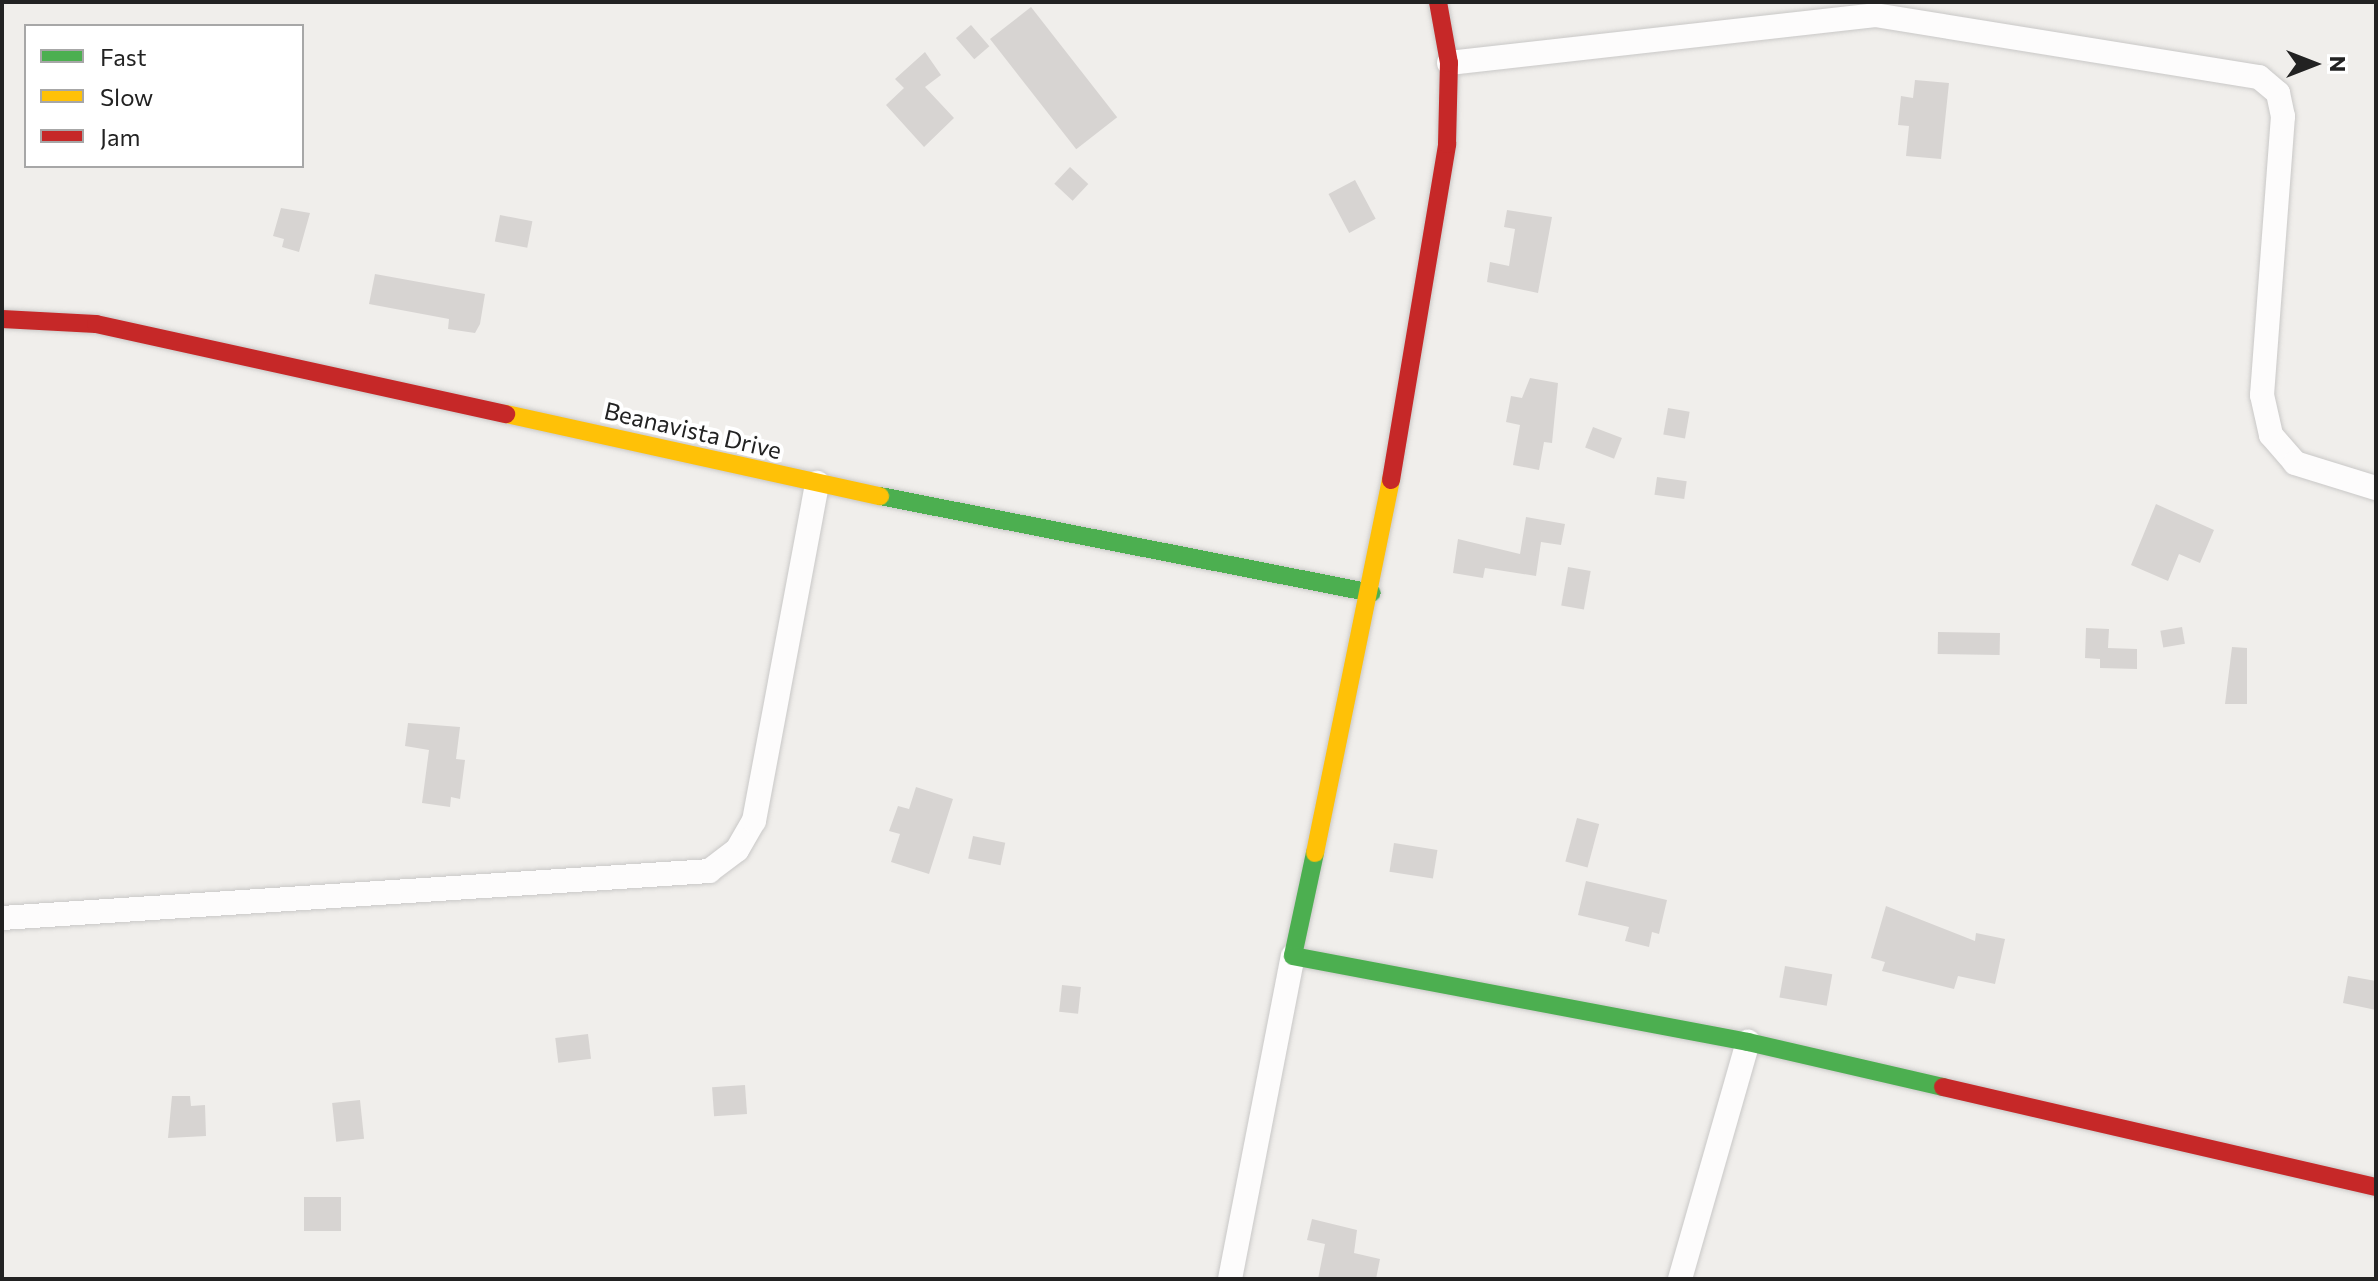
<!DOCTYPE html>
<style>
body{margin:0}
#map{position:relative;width:2378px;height:1281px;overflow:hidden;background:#f0eeeb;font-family:Commissioner,sans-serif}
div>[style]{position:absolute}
.building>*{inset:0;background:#d7d4d2;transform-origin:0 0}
.roads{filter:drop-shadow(0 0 2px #c9c8c7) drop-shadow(0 0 2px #c9c8c7)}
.street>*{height:24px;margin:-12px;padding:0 12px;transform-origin:12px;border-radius:12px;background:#fdfcfc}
.fast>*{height:18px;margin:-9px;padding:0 9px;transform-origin:9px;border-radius:9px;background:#4caf50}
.slow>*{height:18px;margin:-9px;padding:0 9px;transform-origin:9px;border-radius:9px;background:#ffc107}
.jam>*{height:18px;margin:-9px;padding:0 9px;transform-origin:9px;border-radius:9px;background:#c62828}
span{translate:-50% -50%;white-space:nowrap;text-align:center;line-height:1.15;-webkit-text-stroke:8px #fff;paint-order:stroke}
.street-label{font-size:24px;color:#222}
.frame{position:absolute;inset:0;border:4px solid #222;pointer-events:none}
.legend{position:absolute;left:24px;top:24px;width:280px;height:144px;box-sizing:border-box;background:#fff;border:2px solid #a7a7a7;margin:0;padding:10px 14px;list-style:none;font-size:24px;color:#222}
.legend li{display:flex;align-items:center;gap:16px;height:40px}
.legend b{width:40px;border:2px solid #a7a7a7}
.north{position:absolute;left:2274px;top:24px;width:80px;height:80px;-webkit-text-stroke:6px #fff;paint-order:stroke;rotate:90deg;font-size:22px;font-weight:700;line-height:32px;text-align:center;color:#222}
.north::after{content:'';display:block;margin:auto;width:28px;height:36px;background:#222;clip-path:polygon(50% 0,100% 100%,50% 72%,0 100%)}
</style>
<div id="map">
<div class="building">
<div style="left:1031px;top:7px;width:140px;height:52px;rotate:52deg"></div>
<div style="left:971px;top:25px;width:28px;height:20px;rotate:49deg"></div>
<div style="clip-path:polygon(925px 52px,941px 75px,925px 87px,954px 118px,924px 147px,886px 105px,904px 88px,895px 79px)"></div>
<div style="clip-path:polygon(1915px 80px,1949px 83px,1941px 159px,1906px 156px,1909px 126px,1898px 125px,1901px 96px,1913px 98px)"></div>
<div style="left:1070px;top:167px;width:25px;height:23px;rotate:43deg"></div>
<div style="left:1355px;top:180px;width:44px;height:30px;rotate:62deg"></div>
<div style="clip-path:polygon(281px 208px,310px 213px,299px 252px,282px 247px,284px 239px,273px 236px)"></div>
<div style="clip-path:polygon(1507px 210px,1552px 217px,1538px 293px,1487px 282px,1490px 262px,1509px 266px,1515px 229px,1504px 227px)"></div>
<div style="left:500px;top:215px;width:33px;height:27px;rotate:11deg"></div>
<div style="clip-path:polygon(375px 274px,485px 294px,480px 324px,475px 333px,448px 329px,449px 319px,369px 304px)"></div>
<div style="clip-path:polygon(1530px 378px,1558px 383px,1552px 443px,1544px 442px,1539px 470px,1513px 465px,1520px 425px,1506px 422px,1511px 396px,1522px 398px)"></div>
<div style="left:1668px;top:408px;width:22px;height:27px;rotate:10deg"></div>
<div style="left:1593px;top:427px;width:31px;height:22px;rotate:21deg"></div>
<div style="left:1657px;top:477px;width:30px;height:18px;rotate:8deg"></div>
<div style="clip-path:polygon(2156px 504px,2214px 530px,2200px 563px,2179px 554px,2168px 581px,2131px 565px)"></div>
<div style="clip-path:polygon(1526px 517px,1565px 524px,1561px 545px,1541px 542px,1536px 576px,1485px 568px,1483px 578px,1453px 573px,1458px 539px,1520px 554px)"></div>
<div style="left:1568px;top:567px;width:23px;height:39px;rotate:10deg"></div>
<div style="left:2182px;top:627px;width:17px;height:22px;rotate:80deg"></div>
<div style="clip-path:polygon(2086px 628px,2109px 629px,2108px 648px,2137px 649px,2137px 669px,2100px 668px,2100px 659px,2085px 658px)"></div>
<div style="left:1938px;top:632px;width:62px;height:22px;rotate:1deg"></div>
<div style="clip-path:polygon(2232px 647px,2247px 648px,2247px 704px,2225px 704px)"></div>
<div style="clip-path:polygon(408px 723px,460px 727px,456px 759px,465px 760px,460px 799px,451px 797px,450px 807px,422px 803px,429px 750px,405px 746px)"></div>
<div style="clip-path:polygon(916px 787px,953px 799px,929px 874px,891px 862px,900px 834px,889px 831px,898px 806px,909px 809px)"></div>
<div style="left:1577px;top:818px;width:23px;height:45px;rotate:15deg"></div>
<div style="left:973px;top:836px;width:33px;height:23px;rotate:12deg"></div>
<div style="left:1394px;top:843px;width:44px;height:29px;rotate:9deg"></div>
<div style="clip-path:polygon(1586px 881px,1667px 900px,1659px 934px,1652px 932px,1649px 947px,1625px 941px,1629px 927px,1578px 915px)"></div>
<div style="clip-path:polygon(1886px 906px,1975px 941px,1976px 933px,2005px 939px,1995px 984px,1958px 976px,1954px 989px,1882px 971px,1885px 962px,1871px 958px)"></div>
<div style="left:1785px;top:966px;width:48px;height:32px;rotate:10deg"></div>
<div style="clip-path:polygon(2348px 976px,2376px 981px,2376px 1010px,2343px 1003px)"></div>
<div style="left:1062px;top:985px;width:19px;height:27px;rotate:6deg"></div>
<div style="left:588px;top:1034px;width:25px;height:33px;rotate:83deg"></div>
<div style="left:745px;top:1085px;width:29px;height:33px;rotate:86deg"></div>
<div style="clip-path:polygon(172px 1096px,190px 1096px,191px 1106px,205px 1105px,206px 1136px,168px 1138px)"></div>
<div style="left:360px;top:1100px;width:39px;height:28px;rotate:84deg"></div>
<div style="left:304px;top:1197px;width:37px;height:34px"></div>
<div style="clip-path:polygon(1312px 1219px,1357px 1230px,1354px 1253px,1380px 1259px,1376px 1279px,1318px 1279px,1325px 1244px,1307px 1240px)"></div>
</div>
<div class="roads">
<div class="street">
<div style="left:1449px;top:63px;width:429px;rotate:-6.4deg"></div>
<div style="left:1875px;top:15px;width:389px;rotate:9.2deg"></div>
<div style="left:2259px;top:77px;width:25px;rotate:40deg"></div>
<div style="left:2278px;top:93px;width:24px;rotate:78deg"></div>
<div style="left:2283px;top:116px;width:280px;rotate:94.3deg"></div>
<div style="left:2262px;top:395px;width:41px;rotate:77.3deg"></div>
<div style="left:2271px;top:435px;width:37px;rotate:49deg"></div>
<div style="left:2295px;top:463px;width:85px;rotate:17.2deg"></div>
<div style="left:2px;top:918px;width:709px;rotate:-3.8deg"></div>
<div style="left:709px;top:871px;width:35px;rotate:-37deg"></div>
<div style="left:737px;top:850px;width:34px;rotate:-60deg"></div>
<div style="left:754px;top:821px;width:344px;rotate:-79.4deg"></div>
<div style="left:1230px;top:1279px;width:329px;rotate:-79deg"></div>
<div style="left:1680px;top:1279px;width:247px;rotate:-74deg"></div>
</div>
<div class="fast">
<div style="left:880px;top:496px;width:501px;rotate:11.15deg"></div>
<div style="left:1315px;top:853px;width:105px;rotate:102.1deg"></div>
<div style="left:1293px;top:956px;width:463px;rotate:10.7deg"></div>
<div style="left:1748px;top:1042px;width:200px;rotate:13deg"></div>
</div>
<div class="slow">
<div style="left:506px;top:414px;width:383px;rotate:12.4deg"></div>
<div style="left:1315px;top:853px;width:381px;rotate:-78.5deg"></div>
</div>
<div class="jam">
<div style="left:2px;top:319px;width:94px;rotate:3deg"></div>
<div style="left:96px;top:324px;width:420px;rotate:12.4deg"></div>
<div style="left:1391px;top:480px;width:341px;rotate:-80.5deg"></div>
<div style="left:1447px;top:144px;width:81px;rotate:-88.6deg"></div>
<div style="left:1449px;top:63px;width:62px;rotate:-100.2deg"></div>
<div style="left:1943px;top:1087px;width:444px;rotate:13deg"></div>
</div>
</div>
<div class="street-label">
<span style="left:693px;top:430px;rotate:13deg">Beanavista Drive</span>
</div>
<div class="frame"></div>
<ul class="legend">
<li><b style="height:10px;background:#4caf50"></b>Fast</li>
<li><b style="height:10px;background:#ffc107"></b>Slow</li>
<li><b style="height:10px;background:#c62828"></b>Jam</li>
</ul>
<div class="north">N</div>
</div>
